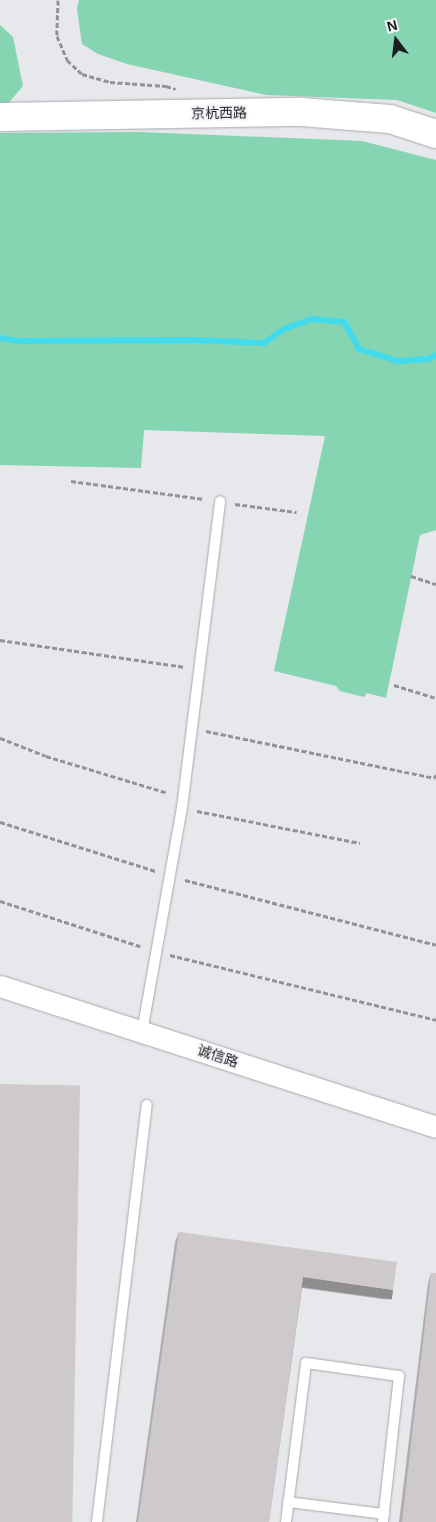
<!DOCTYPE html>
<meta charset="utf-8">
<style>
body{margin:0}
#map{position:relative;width:436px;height:1522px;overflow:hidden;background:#e7e8eb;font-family:Helvetica,"Noto Sans SC",sans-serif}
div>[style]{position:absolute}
.green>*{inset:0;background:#85d4b2}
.stream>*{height:6px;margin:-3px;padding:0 3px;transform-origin:3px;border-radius:3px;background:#43dbec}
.path>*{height:3px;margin-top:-1.5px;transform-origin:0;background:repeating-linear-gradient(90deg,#929396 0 5px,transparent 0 7.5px)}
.roads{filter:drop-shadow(0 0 1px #a8a9ac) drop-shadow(0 0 1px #a8a9ac)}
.service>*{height:10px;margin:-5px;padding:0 5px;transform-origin:5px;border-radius:5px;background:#fff}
.minor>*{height:21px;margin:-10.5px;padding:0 10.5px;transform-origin:10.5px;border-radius:10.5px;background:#fff}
.secondary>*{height:28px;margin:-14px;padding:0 14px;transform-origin:14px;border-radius:14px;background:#fff}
.wall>*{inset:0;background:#b1aeaf}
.shaded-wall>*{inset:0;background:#908d8e;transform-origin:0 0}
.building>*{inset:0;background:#cecacb;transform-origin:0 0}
span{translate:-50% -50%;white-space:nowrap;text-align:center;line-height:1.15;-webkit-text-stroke:4px #f4f5f9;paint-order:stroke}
.street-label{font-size:14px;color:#1c1d1e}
.north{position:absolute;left:371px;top:15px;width:50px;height:50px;-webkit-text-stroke:4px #f4f5f9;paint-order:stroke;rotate:345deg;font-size:14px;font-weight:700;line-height:20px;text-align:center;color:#1c1d1e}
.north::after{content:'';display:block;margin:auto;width:18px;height:22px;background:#1c1d1e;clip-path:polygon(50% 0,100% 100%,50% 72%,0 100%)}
</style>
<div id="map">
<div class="green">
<div style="clip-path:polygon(79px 0,436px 0,436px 113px,397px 100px,266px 95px,127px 64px,98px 54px,82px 44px,77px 9px)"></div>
<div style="clip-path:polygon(0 25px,13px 37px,23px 86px,6px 106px,0 106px)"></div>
<div style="clip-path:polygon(140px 132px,362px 141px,436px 160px,436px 530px,420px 535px,386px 698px,367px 693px,364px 697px,340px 691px,336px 686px,274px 671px,325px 436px,144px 430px,141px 468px,0 465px,0 133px)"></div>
</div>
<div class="stream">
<div style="left:0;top:338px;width:20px;rotate:9deg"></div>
<div style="left:20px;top:341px;width:178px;rotate:-0.3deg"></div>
<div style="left:198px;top:340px;width:66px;rotate:2.6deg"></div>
<div style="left:264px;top:343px;width:24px;rotate:-35deg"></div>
<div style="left:284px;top:329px;width:29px;rotate:-20deg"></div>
<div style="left:311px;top:319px;width:33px;rotate:5deg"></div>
<div style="left:344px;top:322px;width:31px;rotate:61deg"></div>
<div style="left:359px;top:349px;width:41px;rotate:17.1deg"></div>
<div style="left:398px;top:361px;width:30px;rotate:-4deg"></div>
<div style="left:428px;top:359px;width:9px;rotate:-27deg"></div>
</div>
<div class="path">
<div style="left:58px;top:0;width:36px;rotate:92deg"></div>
<div style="left:57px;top:36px;width:26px;rotate:67deg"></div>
<div style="left:67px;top:60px;width:21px;rotate:43deg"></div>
<div style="left:82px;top:74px;width:29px;rotate:16deg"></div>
<div style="left:110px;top:82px;width:56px;rotate:4.1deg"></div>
<div style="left:166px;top:86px;width:10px;rotate:17deg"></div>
<div style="left:71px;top:481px;width:134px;rotate:7.7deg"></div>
<div style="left:235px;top:504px;width:62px;rotate:7.5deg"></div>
<div style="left:411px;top:576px;width:26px;rotate:18deg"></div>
<div style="left:0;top:640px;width:187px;rotate:8.3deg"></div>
<div style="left:394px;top:685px;width:44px;rotate:17.2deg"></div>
<div style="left:206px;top:731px;width:233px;rotate:11.6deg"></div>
<div style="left:434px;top:778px;width:4px;rotate:-56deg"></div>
<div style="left:0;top:738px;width:49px;rotate:21.4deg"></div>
<div style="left:46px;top:756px;width:127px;rotate:16.9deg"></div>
<div style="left:197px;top:811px;width:166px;rotate:11.1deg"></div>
<div style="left:0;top:822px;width:163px;rotate:17.5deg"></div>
<div style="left:185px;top:880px;width:259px;rotate:14.5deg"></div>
<div style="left:0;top:901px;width:149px;rotate:17.9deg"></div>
<div style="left:170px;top:955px;width:274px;rotate:13.7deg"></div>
</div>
<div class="roads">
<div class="service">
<div style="left:142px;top:1032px;width:228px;rotate:-79.9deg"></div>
<div style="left:182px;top:808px;width:309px;rotate:-82.9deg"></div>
<div style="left:288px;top:1502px;width:97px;rotate:7.1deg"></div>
<div style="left:97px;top:1522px;width:420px;rotate:-83.2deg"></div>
<div style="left:286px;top:1522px;width:160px;rotate:-82.8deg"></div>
<div style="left:306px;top:1363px;width:94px;rotate:8deg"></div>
<div style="left:399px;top:1376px;width:147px;rotate:96.3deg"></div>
</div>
<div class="minor">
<div style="left:0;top:986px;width:458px;rotate:17.9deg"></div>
</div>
<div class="secondary">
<div style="left:0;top:117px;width:301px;rotate:-1deg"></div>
<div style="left:301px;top:112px;width:89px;rotate:4.5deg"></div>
<div style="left:390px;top:119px;width:48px;rotate:18.1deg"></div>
</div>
</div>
<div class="wall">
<div style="clip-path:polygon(179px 1232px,389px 1300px,302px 1288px,269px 1522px,136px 1522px,175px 1242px)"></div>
<div style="clip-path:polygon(431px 1273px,436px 1522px,399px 1522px,428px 1283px)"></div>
</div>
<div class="shaded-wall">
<div style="left:303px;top:1277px;width:91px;height:10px;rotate:8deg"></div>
</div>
<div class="building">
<div style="left:0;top:1084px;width:80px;height:438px;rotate:1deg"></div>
<div style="clip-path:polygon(179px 1232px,397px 1262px,393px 1290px,303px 1277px,269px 1522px,138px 1522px)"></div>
<div style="clip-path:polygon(431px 1273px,436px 1273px,436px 1522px,402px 1522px)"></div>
</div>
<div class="street-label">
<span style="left:219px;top:113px;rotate:-1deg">京杭西路</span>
<span style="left:218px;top:1056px;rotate:18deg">诚信路</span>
</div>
<div class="north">N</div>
</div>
